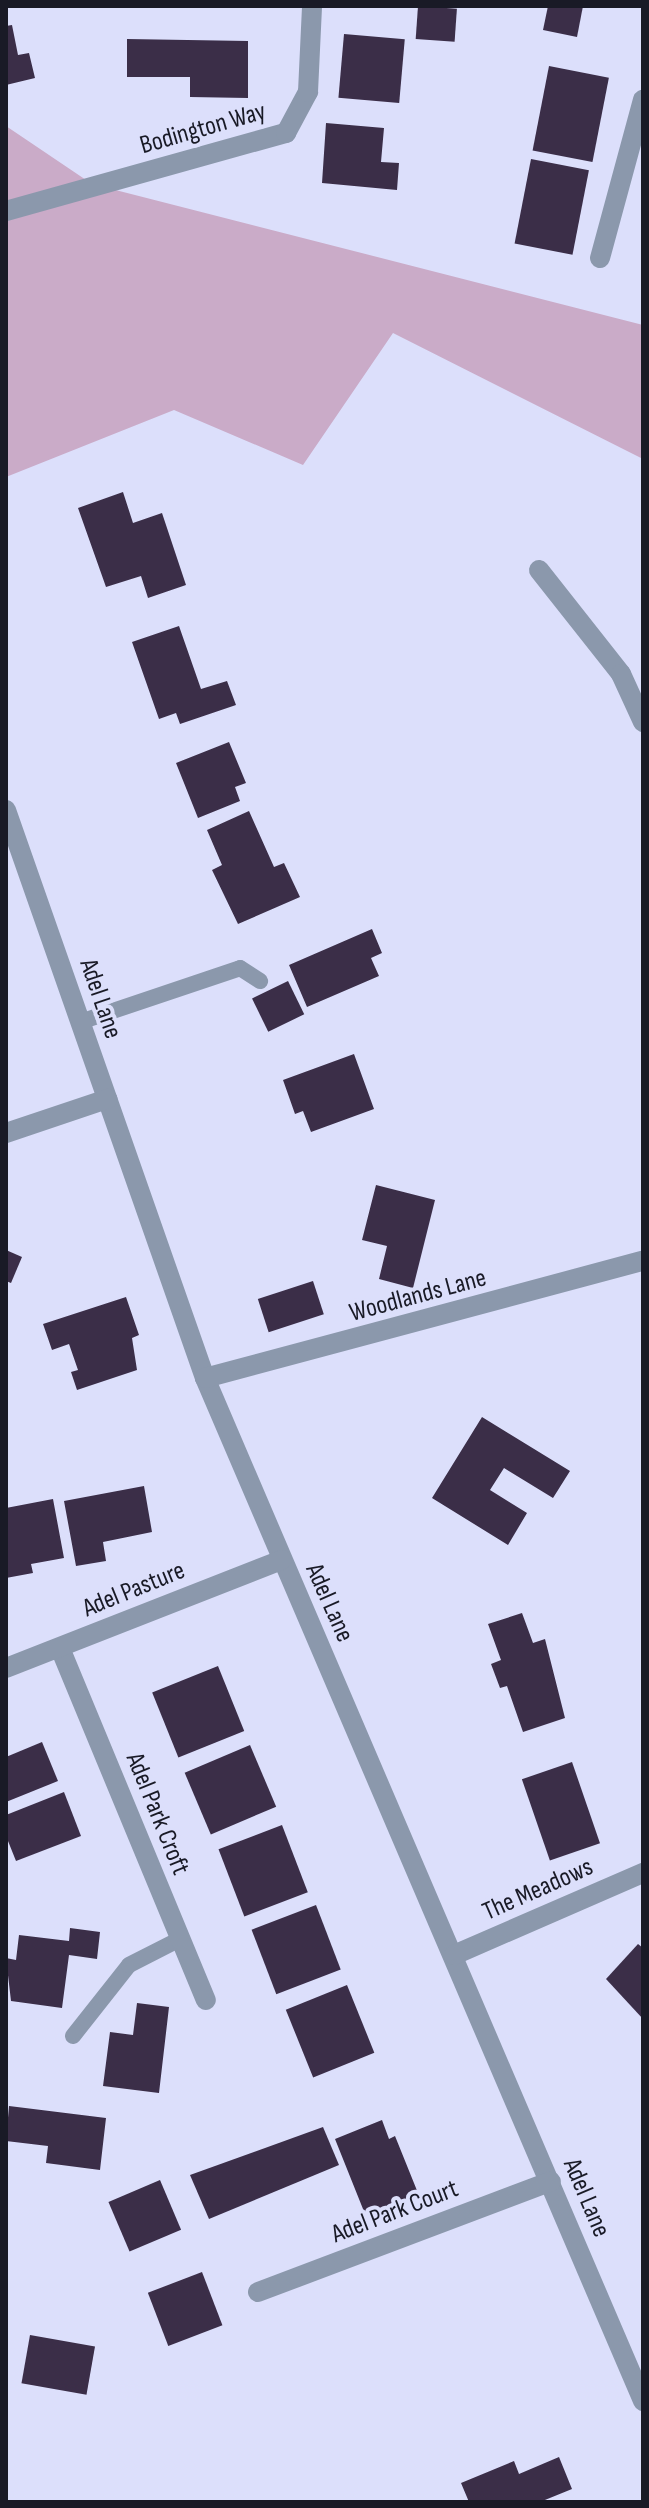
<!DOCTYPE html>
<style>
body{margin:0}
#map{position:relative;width:649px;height:2508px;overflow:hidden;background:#dcdffb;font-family:"Sofia Sans Condensed",sans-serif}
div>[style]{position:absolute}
.green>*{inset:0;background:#caabc8}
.building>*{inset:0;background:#3b2e48;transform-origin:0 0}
.lane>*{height:16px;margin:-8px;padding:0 8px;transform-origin:8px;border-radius:8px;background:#8b98ac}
.street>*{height:20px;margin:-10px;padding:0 10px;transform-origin:10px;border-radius:10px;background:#8b98ac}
span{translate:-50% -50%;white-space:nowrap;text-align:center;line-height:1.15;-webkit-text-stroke:8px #dcdffb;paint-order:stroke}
.street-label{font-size:26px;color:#191a26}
.frame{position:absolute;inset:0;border:8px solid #191a26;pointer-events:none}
</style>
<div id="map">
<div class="green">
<div style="clip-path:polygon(6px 126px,92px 184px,643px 325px,643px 459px,393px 333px,303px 465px,174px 410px,6px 477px)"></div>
</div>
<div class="building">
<div style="left:418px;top:6px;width:39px;height:33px;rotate:4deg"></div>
<div style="clip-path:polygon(548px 6px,583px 6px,577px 37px,543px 30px)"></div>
<div style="clip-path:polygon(12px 25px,18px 55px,29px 53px,35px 78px,6px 85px,6px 26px)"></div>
<div style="left:344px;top:34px;width:61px;height:64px;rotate:5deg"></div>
<div style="clip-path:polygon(127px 39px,248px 41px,248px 98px,190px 97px,190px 77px,127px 77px)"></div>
<div style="left:549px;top:66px;width:61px;height:86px;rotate:11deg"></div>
<div style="clip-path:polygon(326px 123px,384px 128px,381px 162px,399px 163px,397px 190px,322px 183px)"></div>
<div style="left:531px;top:159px;width:59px;height:86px;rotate:11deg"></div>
<div style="clip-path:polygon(123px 492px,133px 523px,162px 513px,186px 585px,148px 598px,141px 576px,106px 587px,78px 508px)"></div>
<div style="clip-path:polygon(179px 626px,201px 689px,227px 681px,236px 705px,180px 724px,176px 713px,159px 719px,132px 642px)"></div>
<div style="clip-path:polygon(229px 742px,246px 783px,235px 787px,240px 801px,198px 818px,176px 763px)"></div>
<div style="clip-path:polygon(249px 811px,274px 867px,284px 863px,300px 897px,238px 924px,212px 870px,222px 865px,207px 830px)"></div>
<div style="clip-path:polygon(372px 929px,382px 953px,371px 958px,379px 976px,307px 1007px,289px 965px)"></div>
<div style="left:288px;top:981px;width:37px;height:40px;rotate:64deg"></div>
<div style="clip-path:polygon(354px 1054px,374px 1109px,311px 1132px,303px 1111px,295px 1114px,283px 1080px)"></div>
<div style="clip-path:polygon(376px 1185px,435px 1200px,413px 1288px,379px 1279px,387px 1246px,362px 1240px)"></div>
<div style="clip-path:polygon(6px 1250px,22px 1257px,11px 1283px,6px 1281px)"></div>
<div style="left:313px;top:1281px;width:35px;height:58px;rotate:72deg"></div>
<div style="clip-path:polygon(126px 1297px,139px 1335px,132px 1338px,137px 1370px,77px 1390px,71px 1372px,78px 1370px,69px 1344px,52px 1350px,43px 1324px)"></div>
<div style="clip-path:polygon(482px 1417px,570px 1471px,553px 1498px,504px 1468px,490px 1490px,527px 1513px,508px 1545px,432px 1498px)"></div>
<div style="clip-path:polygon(144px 1486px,152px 1532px,103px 1542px,106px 1561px,76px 1566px,64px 1501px)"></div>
<div style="clip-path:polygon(53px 1499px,64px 1558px,31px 1564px,33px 1573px,6px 1578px,6px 1508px)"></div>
<div style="clip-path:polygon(522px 1613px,533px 1643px,545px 1639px,565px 1718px,523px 1732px,507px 1686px,500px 1688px,491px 1664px,501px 1660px,488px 1624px)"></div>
<div style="left:218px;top:1666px;width:70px;height:71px;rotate:68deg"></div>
<div style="clip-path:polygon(42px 1742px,58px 1781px,6px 1802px,6px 1757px)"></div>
<div style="left:250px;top:1745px;width:67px;height:71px;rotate:67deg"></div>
<div style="left:572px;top:1762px;width:86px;height:53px;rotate:71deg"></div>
<div style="clip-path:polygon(64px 1792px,81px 1836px,16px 1861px,6px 1836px,6px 1815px)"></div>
<div style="left:282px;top:1825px;width:72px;height:68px;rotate:69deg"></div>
<div style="left:316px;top:1905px;width:69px;height:69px;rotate:69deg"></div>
<div style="clip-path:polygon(70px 1928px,100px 1932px,97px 1959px,69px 1955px,62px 2008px,11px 2001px,6px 1958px,16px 1960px,19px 1935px,69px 1941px)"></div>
<div style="clip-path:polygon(638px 1944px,643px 1948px,643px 2019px,606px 1979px)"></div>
<div style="left:347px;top:1985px;width:73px;height:66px;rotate:68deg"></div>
<div style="clip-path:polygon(137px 2003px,169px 2007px,159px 2093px,103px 2086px,110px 2032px,133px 2035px)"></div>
<div style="clip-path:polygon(9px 2106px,106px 2118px,100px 2170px,46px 2163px,48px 2146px,6px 2141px)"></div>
<div style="clip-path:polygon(382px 2120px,389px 2139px,395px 2136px,420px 2198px,367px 2219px,335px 2139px)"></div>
<div style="clip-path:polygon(323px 2127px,339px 2165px,209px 2219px,190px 2175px)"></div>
<div style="left:160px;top:2180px;width:54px;height:56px;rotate:67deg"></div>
<div style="left:202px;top:2272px;width:57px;height:58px;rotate:69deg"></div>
<div style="left:30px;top:2335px;width:66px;height:49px;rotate:10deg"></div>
<div style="clip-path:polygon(559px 2457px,572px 2489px,540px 2502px,469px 2502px,461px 2483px,514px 2461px,519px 2474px)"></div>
</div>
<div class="lane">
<div style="left:80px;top:1022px;width:169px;rotate:-18.6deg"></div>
<div style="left:240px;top:968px;width:24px;rotate:33deg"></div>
<div style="left:73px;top:2036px;width:90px;rotate:-51.7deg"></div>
<div style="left:129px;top:1965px;width:57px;rotate:-27deg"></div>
</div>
<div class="street">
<div style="left:6px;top:211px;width:291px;rotate:-15.6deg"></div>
<div style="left:286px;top:133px;width:47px;rotate:-61.8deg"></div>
<div style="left:308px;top:92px;width:86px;rotate:-87.3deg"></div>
<div style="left:600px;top:258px;width:164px;rotate:-74.8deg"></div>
<div style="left:539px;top:570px;width:132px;rotate:51.7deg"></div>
<div style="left:621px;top:674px;width:53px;rotate:65.4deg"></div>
<div style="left:6px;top:810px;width:602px;rotate:70.69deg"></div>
<div style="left:205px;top:1378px;width:1113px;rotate:66.82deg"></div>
<div style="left:6px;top:1133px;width:107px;rotate:-18.6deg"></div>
<div style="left:205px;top:1378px;width:453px;rotate:-15deg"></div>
<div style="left:60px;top:1648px;width:381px;rotate:67.5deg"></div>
<div style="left:6px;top:1668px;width:296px;rotate:-21.4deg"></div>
<div style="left:454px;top:1955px;width:206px;rotate:-23.5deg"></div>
<div style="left:258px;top:2292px;width:313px;rotate:-20.7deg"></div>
</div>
<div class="street-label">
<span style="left:203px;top:129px;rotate:-16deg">Bodington Way</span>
<span style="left:100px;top:999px;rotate:71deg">Adel Lane</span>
<span style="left:418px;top:1296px;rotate:-15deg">Woodlands Lane</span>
<span style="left:134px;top:1590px;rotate:-22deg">Adel Pasture</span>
<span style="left:329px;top:1603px;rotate:66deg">Adel Lane</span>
<span style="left:157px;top:1814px;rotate:68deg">Adel Park Croft</span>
<span style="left:538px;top:1890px;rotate:-24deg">The Meadows</span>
<span style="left:586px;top:2198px;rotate:67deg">Adel Lane</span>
<span style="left:395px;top:2212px;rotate:-21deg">Adel Park Court</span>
</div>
<div class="frame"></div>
</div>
